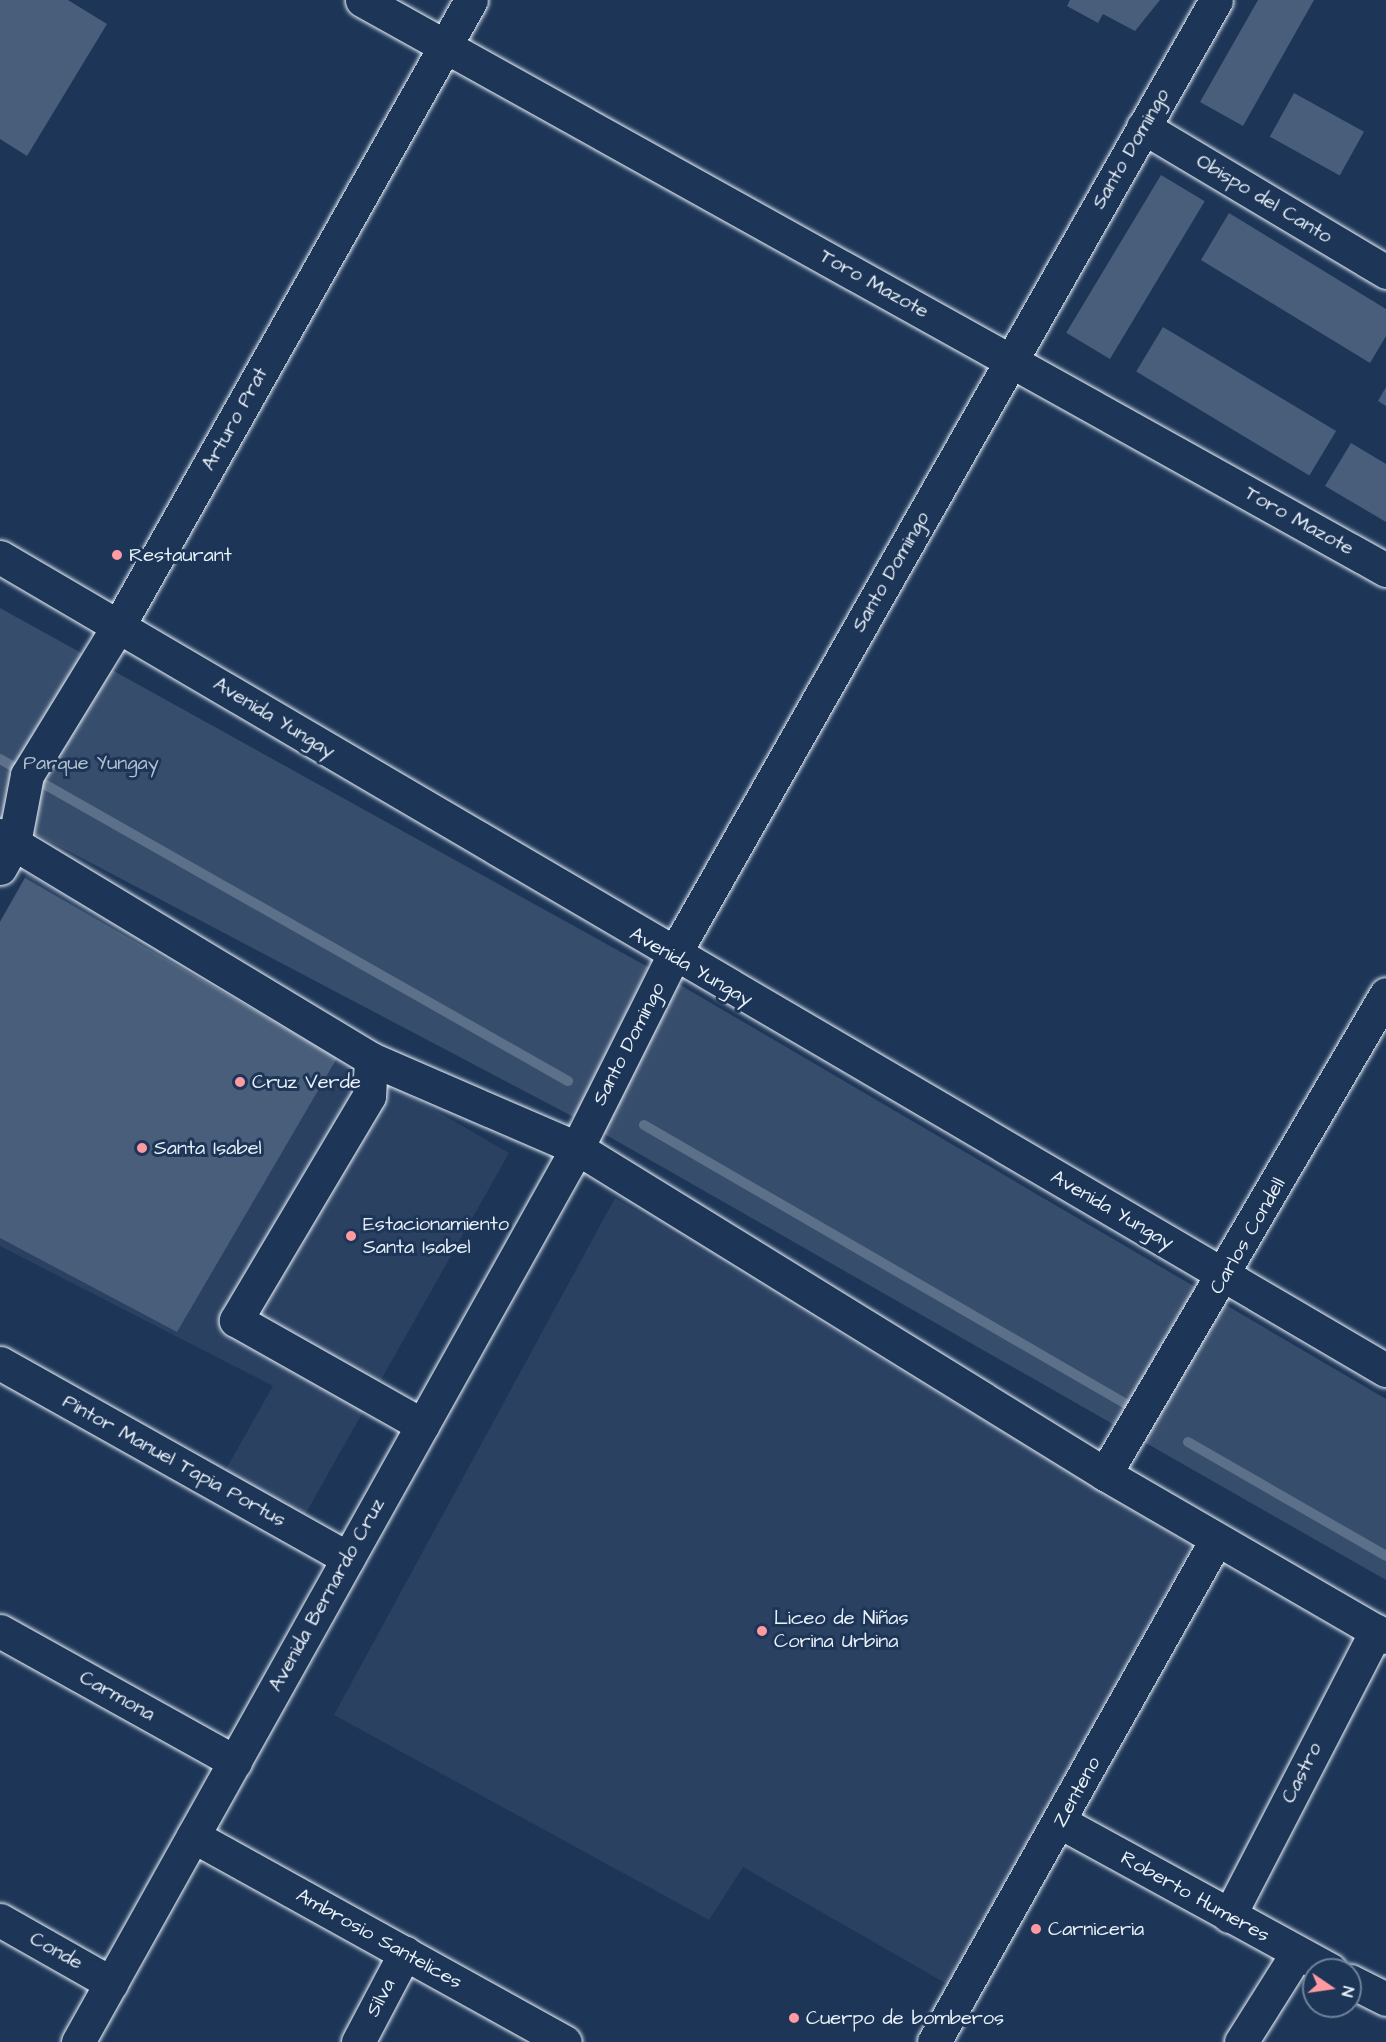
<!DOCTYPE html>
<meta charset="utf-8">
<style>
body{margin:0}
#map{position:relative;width:1386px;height:2042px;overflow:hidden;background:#1d3557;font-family:"Architects Daughter",sans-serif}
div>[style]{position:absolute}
.built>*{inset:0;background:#2a4162}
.green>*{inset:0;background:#374d6c}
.stream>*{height:10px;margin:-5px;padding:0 5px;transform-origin:5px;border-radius:5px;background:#5d7089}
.building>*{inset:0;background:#495e7a;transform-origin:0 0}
.roads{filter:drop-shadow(0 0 2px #e8f1f8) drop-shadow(0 0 2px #e8f1f8)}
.minor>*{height:33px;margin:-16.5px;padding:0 16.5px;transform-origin:16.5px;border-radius:16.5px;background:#1d3557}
.major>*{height:33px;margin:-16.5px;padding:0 16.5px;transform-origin:16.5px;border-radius:16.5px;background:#1d3557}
.dots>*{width:16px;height:16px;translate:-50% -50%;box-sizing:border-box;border:3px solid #1d3557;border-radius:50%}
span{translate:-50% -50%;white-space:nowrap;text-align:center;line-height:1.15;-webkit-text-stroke:6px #1d3557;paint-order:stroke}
.street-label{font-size:20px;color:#e8f1f8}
.poi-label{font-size:20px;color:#e8f1f8}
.left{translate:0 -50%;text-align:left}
.park-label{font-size:20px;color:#b3c0ce}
.north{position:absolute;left:1302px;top:1958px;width:60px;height:60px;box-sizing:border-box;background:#1d3557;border:2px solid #6e8097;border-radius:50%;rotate:103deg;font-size:16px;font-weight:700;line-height:24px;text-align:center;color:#e8f1f8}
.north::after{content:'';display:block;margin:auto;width:21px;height:27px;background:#ff9aa2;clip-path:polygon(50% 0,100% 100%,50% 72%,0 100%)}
</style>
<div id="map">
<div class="built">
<div style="clip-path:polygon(27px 873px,509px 1153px,302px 1520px,222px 1476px,273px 1386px,0 1246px,0 921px)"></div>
<div style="clip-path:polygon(615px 1198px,1192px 1546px,947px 1984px,743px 1867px,709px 1920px,334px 1715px)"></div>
</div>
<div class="green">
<div style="clip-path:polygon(0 608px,677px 983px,1386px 1399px,1386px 1580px,587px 1124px,0 815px)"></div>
</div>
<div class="stream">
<div style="left:0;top:759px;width:653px;rotate:29.55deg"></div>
<div style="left:644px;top:1125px;width:557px;rotate:30.06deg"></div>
<div style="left:1188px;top:1442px;width:228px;rotate:29.9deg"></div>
</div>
<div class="building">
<div style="clip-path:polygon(0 0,68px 0,107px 24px,27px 156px,0 139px)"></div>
<div style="clip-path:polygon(1070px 0,1160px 0,1135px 31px,1103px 14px,1098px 23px,1067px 6px)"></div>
<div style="clip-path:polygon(1258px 0,1314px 0,1243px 126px,1200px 102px)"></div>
<div style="left:1294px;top:93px;width:80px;height:50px;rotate:29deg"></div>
<div style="left:1161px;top:175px;width:51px;height:184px;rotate:31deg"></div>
<div style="clip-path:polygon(1229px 213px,1386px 309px,1386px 336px,1370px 363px,1201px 260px)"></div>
<div style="left:1163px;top:327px;width:202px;height:52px;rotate:31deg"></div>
<div style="clip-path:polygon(1386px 387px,1386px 406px,1378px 401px)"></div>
<div style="clip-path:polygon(1351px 443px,1386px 464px,1386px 522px,1325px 486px)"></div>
<div style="clip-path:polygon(25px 878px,337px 1058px,177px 1332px,0 1238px,0 922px)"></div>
</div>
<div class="roads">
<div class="minor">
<div style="left:362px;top:0;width:1172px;rotate:29.1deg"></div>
<div style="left:1143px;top:127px;width:283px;rotate:30.8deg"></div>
<div style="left:371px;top:1059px;width:37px;rotate:93deg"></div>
<div style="left:369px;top:1096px;width:261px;rotate:120.7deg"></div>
<div style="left:236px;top:1320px;width:214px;rotate:29.4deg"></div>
<div style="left:0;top:1363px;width:399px;rotate:29.3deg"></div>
<div style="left:1105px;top:1474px;width:556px;rotate:-59.65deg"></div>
<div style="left:0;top:1631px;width:269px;rotate:29.1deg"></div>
<div style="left:1060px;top:1822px;width:308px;rotate:28.7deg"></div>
<div style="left:193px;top:1836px;width:425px;rotate:29deg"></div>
<div style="left:1229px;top:1916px;width:321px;rotate:-62.7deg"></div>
<div style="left:0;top:1920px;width:128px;rotate:29.6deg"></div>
<div style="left:1350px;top:1981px;width:40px;rotate:26.6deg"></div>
<div style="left:78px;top:2042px;width:1024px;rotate:-60.83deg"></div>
<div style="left:577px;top:1148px;width:215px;rotate:-63.4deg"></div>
<div style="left:673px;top:956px;width:1099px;rotate:-60.4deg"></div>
<div style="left:358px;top:2042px;width:101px;rotate:-62.2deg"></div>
<div style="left:934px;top:2042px;width:576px;rotate:-60.67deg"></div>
<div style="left:1241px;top:2042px;width:105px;rotate:-57.8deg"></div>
</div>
<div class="major">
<div style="left:0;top:557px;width:1607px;rotate:30.4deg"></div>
<div style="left:0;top:835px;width:433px;rotate:31.1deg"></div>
<div style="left:371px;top:1059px;width:224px;rotate:23.4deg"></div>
<div style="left:577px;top:1148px;width:621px;rotate:31.69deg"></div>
<div style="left:1105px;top:1474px;width:325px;rotate:30.1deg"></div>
<div style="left:0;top:868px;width:29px;rotate:-61deg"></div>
<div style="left:14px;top:843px;width:69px;rotate:-79.2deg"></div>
<div style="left:27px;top:775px;width:176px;rotate:-58.5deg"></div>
<div style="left:119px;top:625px;width:717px;rotate:-60.61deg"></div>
</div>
</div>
<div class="dots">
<div style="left:117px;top:555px;background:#ff9aa2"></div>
<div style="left:240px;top:1082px;background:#ff9aa2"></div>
<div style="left:142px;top:1148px;background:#ff9aa2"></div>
<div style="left:351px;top:1236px;background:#ff9aa2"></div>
<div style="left:762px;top:1631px;background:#ff9aa2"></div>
<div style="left:1036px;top:1929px;background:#ff9aa2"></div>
<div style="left:794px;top:2018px;background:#ff9aa2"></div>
</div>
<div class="street-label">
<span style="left:1131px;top:149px;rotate:-60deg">Santo Domingo</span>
<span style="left:1264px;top:199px;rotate:31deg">Obispo del Canto</span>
<span style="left:874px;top:284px;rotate:29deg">Toro Mazote</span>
<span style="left:235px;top:419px;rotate:-61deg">Arturo Prat</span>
<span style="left:1299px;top:521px;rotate:29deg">Toro Mazote</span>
<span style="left:891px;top:572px;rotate:-60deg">Santo Domingo</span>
<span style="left:274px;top:718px;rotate:31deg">Avenida Yungay</span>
<span style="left:691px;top:967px;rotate:30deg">Avenida Yungay</span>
<span style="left:629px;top:1044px;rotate:-63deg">Santo Domingo</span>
<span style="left:1112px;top:1210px;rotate:30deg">Avenida Yungay</span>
<span style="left:1248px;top:1236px;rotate:-60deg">Carlos Condell</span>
<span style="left:174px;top:1461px;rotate:29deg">Pintor Manuel Tapia Portus</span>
<span style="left:327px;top:1595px;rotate:-61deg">Avenida Bernardo Cruz</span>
<span style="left:117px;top:1696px;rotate:29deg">Carmona</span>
<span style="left:1302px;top:1773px;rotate:-63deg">Castro</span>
<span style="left:1077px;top:1792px;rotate:-61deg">Zenteno</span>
<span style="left:1195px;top:1897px;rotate:29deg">Roberto Humeres</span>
<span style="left:379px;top:1939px;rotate:29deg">Ambrosio Santelices</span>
<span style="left:56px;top:1951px;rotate:29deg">Conde</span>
<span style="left:381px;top:1998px;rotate:-62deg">Silva</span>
</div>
<div class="poi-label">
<span class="left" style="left:129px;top:555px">Restaurant</span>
<span class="left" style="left:252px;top:1082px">Cruz Verde</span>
<span class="left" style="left:154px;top:1148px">Santa Isabel</span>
<span class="left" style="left:363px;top:1236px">Estacionamiento<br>Santa Isabel</span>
<span class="left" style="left:774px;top:1630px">Liceo de Niñas<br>Corina Urbina</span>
<span class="left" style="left:1048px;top:1929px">Carniceria</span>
<span class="left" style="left:806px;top:2018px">Cuerpo de bomberos</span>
</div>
<div class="park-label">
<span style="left:91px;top:763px">Parque Yungay</span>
</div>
<div class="north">N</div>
</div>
